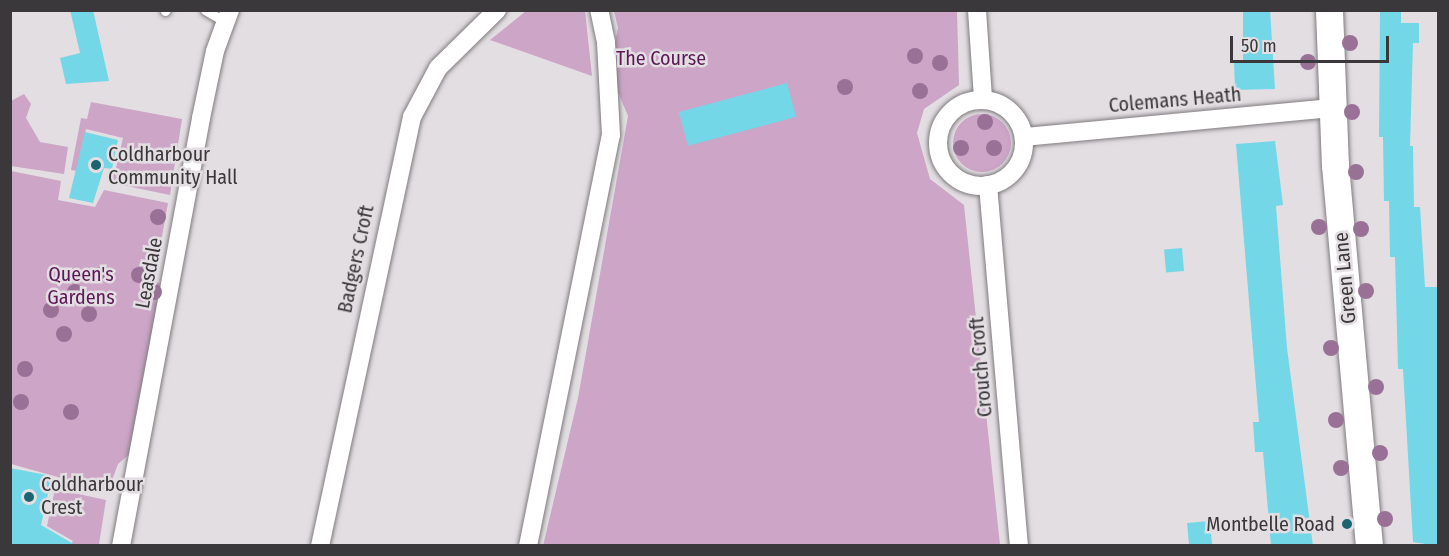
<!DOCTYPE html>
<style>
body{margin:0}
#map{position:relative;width:1449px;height:556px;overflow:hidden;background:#e3dee2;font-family:"Fira Sans Condensed",sans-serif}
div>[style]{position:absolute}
.green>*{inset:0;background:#cca5c7}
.round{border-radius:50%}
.building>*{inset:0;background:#74d7e8;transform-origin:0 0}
.roads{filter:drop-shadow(0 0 2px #7f7b7e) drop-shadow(0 0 2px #7f7b7e)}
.service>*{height:9px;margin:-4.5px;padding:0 4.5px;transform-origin:4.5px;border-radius:4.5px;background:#fff}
.minor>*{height:18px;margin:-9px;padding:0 9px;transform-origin:9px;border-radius:9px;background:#fff}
.minor>.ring{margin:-9px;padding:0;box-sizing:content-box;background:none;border:18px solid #fff;border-radius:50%}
.secondary>*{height:27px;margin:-13.5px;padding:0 13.5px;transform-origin:13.5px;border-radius:13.5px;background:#fff}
.trees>*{width:16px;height:16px;margin:-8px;border-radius:50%;background:#997196}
.dots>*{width:16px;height:16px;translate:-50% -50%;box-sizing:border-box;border:3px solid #e3dee2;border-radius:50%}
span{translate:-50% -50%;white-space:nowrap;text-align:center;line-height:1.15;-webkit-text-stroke:5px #e3dee2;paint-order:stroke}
.park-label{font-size:20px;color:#5c1857}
.street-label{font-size:20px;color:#3a383a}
.poi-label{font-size:20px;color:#3a383a}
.left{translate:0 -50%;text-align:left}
.right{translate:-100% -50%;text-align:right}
.frame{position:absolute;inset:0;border:12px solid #3a383a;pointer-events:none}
.scale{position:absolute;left:1230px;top:36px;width:159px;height:27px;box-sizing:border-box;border:3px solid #3a383a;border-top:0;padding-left:8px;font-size:18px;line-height:21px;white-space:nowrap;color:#3a383a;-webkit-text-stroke:4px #e3dee2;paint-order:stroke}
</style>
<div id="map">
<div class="green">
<div style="clip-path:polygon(526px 11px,585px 11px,592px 76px,490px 40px)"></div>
<div style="clip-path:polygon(614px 11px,957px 11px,959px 85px,924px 109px,917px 133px,930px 179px,964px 205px,1000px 545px,543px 546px,578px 398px,628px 116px,609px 71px,618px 28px)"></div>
<div style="clip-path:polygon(24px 94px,31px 104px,26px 118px,40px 142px,68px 147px,64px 174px,11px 166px,11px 101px)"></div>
<div style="clip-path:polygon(91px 102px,182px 119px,170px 195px,107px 182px,109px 171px,115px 172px,123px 138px,86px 129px,77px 171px,71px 170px,81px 118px,87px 119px)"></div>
<div class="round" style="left:953px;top:114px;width:58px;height:58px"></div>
<div style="clip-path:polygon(11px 171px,61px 181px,58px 200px,95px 207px,104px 190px,168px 203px,154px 281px,161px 284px,163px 298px,157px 305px,134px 450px,118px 464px,108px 491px,11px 464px)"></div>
<div style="clip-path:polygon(55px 489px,106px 500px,99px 544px,70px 545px,73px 541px,47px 526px)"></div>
</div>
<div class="building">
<div style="clip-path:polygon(70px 10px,93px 10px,109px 81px,66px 84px,60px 58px,80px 53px)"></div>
<div style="clip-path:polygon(1243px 10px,1270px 10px,1275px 89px,1235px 90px,1234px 61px,1243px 61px)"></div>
<div style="clip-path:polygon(1380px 10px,1401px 10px,1401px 23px,1419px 23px,1419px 43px,1413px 43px,1410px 146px,1413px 146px,1414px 207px,1420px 207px,1425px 287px,1438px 287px,1438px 546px,1413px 542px,1403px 369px,1398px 369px,1395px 257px,1390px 257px,1389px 201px,1384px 201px,1383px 137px,1379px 137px)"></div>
<div style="left:787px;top:83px;width:35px;height:112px;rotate:75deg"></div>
<div style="clip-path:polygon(85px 132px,118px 140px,112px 169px,104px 168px,93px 203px,69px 198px)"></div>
<div style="clip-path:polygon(1275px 141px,1283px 205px,1276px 206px,1287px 348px,1313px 546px,1271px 546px,1263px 452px,1255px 452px,1253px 422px,1259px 422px,1236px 144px)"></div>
<div style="left:1182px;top:248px;width:23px;height:18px;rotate:85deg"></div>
<div style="clip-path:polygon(10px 468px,52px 476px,41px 525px,77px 546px,10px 546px)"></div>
<div style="left:1210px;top:521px;width:23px;height:23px;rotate:85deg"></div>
</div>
<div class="roads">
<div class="service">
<div style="left:205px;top:10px;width:22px;rotate:30deg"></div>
<div style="left:165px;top:11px;width:1px;rotate:-45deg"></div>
</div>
<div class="minor">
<div style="left:977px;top:10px;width:89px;rotate:86.1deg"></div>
<div class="ring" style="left:938px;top:100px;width:68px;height:68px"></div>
<div style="left:1024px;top:137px;width:308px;rotate:-5.4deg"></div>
<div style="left:988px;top:185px;width:362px;rotate:85.1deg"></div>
<div style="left:121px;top:546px;width:435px;rotate:-79.4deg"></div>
<div style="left:201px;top:118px;width:68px;rotate:-78.2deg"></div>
<div style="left:215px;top:51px;width:44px;rotate:-69.9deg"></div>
<div style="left:320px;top:546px;width:439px;rotate:-77.9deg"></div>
<div style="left:412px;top:117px;width:55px;rotate:-62deg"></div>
<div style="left:438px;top:68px;width:83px;rotate:-44.5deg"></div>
<div style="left:528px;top:546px;width:419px;rotate:-78.6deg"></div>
<div style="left:611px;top:135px;width:93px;rotate:-93.1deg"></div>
<div style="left:606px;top:42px;width:33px;rotate:-102deg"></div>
</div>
<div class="secondary">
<div style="left:1329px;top:10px;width:155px;rotate:87.8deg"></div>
<div style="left:1335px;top:165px;width:383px;rotate:84.9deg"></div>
</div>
</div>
<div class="trees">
<div style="left:1350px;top:43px"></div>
<div style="left:915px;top:56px"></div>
<div style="left:1308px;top:62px"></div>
<div style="left:940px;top:63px"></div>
<div style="left:845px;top:87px"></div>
<div style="left:920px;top:91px"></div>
<div style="left:1352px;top:112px"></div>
<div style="left:985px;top:122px"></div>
<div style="left:961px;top:148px"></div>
<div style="left:994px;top:148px"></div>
<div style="left:1356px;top:172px"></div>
<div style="left:158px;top:217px"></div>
<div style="left:1319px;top:227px"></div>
<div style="left:1361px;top:229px"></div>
<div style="left:97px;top:275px"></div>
<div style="left:139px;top:275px"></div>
<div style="left:1366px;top:291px"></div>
<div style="left:75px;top:292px"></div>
<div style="left:154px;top:292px"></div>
<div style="left:51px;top:310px"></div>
<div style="left:89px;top:314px"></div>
<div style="left:64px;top:334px"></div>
<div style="left:1331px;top:348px"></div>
<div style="left:25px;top:369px"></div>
<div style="left:1376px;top:387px"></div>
<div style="left:21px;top:402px"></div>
<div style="left:71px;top:412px"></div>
<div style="left:1336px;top:420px"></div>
<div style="left:1380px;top:453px"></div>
<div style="left:1341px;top:468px"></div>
<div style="left:1385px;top:519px"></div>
</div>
<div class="dots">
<div style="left:96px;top:165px;background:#1a6570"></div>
<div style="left:29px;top:497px;background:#1a6570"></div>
<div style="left:1347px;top:524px;background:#1a6570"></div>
</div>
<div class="park-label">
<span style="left:661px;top:58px">The Course</span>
<span style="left:81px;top:286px">Queen's<br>Gardens</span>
</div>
<div class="street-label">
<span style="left:1175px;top:100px;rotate:-5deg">Colemans Heath</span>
<span style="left:356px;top:259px;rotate:-78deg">Badgers Croft</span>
<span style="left:149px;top:273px;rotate:-79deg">Leasdale</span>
<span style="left:1345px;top:278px;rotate:-95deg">Green Lane</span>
<span style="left:981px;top:367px;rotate:-95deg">Crouch Croft</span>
</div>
<div class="poi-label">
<span class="left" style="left:108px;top:166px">Coldharbour<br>Community Hall</span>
<span class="left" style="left:41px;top:496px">Coldharbour<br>Crest</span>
<span class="right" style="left:1335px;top:524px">Montbelle Road</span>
</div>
<div class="frame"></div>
<div class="scale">50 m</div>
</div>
